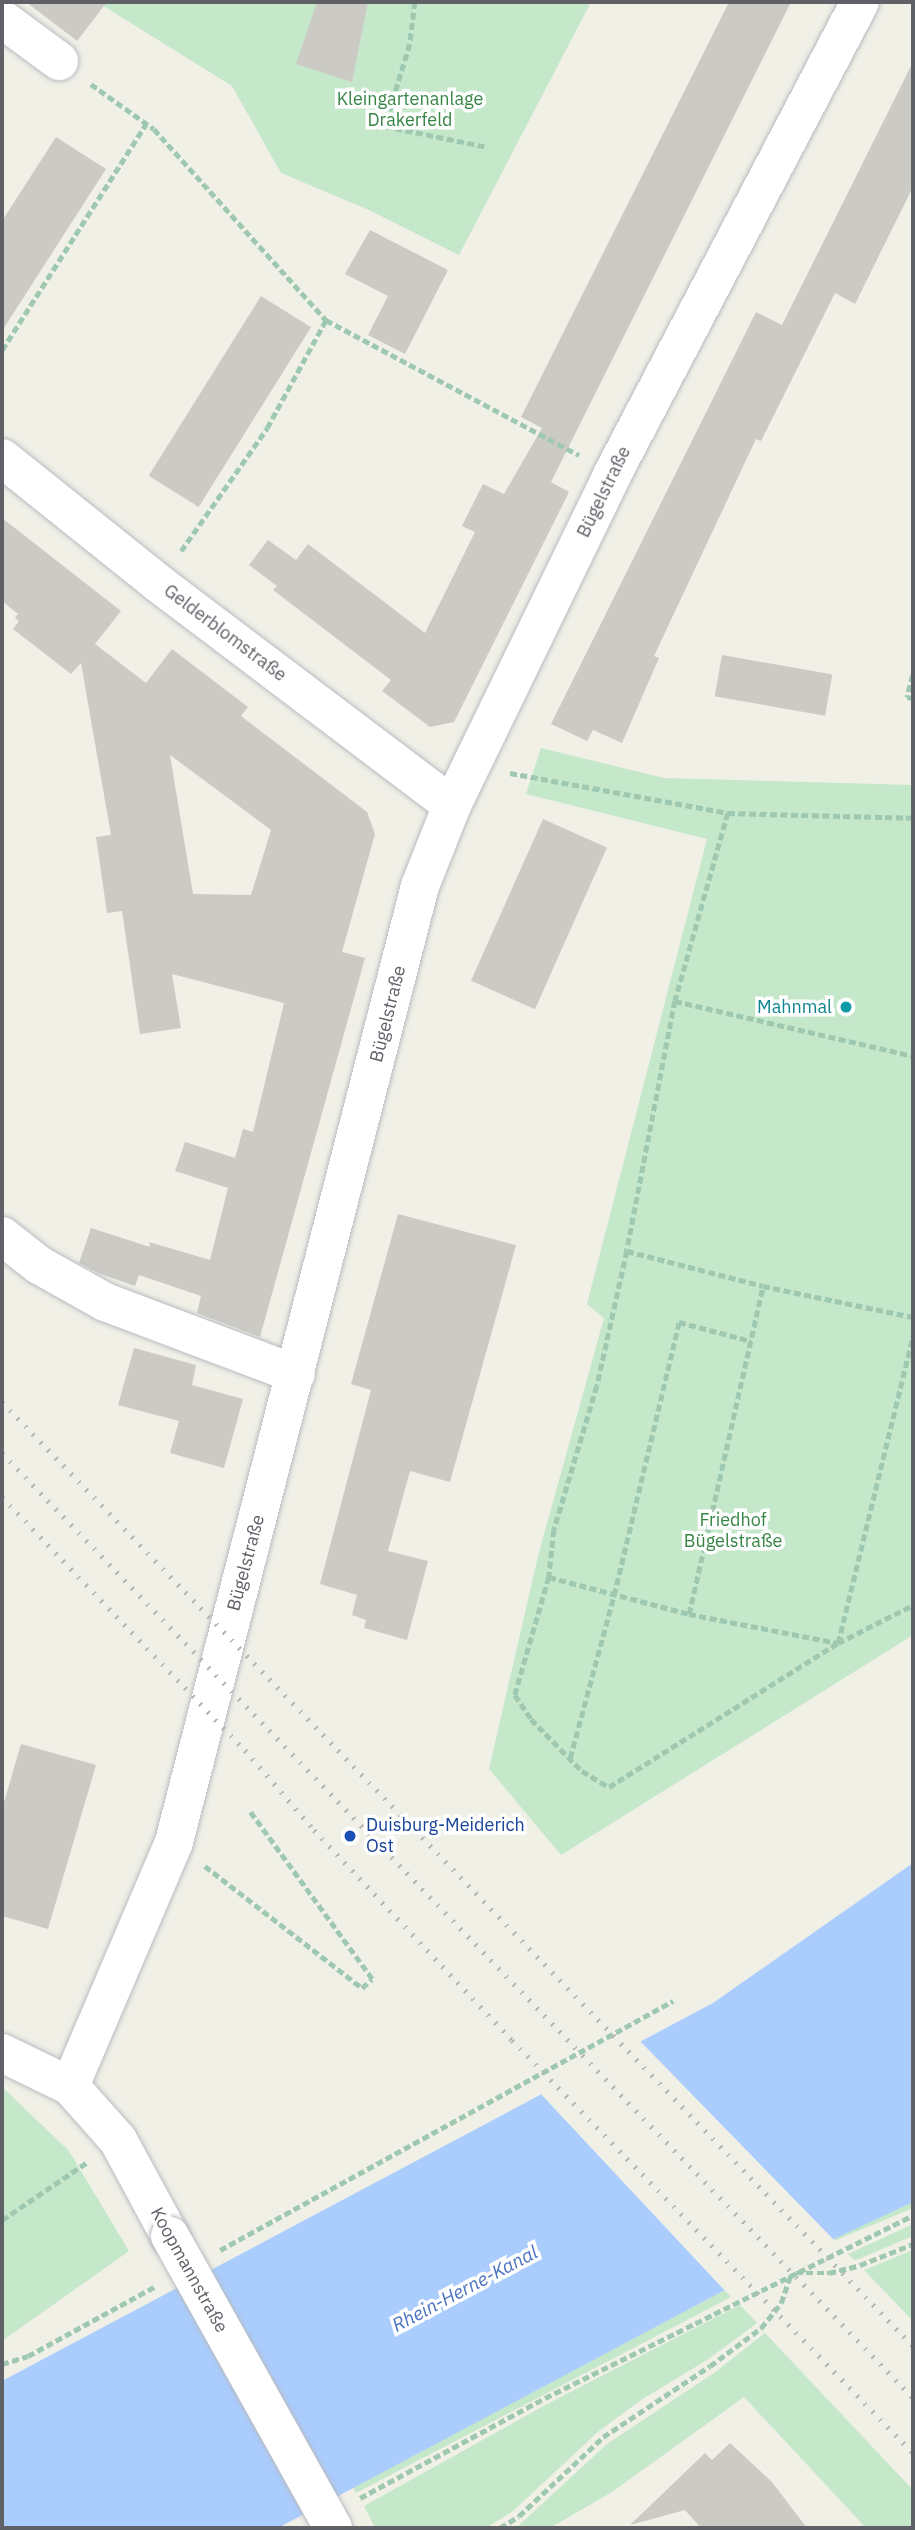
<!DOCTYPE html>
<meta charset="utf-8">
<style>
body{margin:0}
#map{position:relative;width:915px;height:2530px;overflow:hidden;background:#f0f0e7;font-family:"IBM Plex Sans",sans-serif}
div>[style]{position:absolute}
.green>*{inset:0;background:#c5e7ca}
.water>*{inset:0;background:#aacdfe}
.pier>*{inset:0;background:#f0f0e7}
.building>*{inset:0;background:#cccac4;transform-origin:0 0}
.path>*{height:4.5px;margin-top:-2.25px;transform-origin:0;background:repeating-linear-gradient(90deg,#9ec8b0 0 7px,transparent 0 10.5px)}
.roads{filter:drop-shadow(0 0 2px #b9bbc0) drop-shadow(0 0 2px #b9bbc0)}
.minor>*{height:38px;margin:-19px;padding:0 19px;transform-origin:19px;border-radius:19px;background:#fff}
.rail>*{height:5px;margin-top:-2.5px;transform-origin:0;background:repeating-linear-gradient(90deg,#b7b8b8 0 2px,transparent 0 11px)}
.bridges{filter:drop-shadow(0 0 2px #b9bbc0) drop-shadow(0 0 2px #b9bbc0)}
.minor-bridge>*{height:38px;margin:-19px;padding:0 19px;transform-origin:19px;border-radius:19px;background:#fff}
.dots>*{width:19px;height:19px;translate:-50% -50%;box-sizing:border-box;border:4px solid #fff;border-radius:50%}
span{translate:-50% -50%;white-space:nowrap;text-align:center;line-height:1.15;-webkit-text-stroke:7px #fff;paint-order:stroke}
.park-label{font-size:18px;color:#378646}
.street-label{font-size:18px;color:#5f6167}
.culture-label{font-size:18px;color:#0d838f}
.right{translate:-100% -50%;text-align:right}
.transit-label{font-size:18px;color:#164399}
.left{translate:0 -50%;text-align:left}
.water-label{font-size:19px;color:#4b73c3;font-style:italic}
.frame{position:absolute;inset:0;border:4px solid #5f6167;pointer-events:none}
</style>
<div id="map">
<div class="green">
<div style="clip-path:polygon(97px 2px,591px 2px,459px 255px,369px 210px,281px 173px,232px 86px)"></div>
<div style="clip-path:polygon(541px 748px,664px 778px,913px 785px,913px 1635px,561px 1855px,489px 1769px,538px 1556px,604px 1318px,587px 1304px,707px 839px,526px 794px)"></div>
<div style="clip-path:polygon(2px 2087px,69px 2151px,129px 2251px,2px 2341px)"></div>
<div style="clip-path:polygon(913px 2202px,913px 2208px,834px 2241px,831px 2238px)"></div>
<div style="clip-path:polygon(913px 2224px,913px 2236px,861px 2258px,854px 2260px,848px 2254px)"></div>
<div style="clip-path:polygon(913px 2250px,913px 2321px,864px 2270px)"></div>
<div style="clip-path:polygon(725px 2290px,731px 2297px,356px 2493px,353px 2487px)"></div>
<div style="clip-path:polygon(740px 2305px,757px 2323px,707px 2360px,641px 2400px,599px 2431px,513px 2511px,486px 2528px,375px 2528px,364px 2506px,549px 2403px)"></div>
<div style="clip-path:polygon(765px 2333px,913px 2490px,913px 2528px,866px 2528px,744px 2397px,612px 2492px,550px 2528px,516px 2528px,607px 2444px,714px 2373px)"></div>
</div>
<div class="water">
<div style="clip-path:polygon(913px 1863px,913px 2202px,725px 2290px,278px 2528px,2px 2528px,2px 2381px,713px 2003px)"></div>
</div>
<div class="pier">
<div style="clip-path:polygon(638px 2039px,834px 2240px,727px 2293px,539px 2092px)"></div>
</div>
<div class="building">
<div style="clip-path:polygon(26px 2px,107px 2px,77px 41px)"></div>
<div style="clip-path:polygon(317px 2px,368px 2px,352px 82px,296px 64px)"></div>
<div style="clip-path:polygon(729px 2px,791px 2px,551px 482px,569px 492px,454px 722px,430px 727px,382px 691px,391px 680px,273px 590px,277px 586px,249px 565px,268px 540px,296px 560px,308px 544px,425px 633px,475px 532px,462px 526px,483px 484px,504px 494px,542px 428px,521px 417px)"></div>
<div style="clip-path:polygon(913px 62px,913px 187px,855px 304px,835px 293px,761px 441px,756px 439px,654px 656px,659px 658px,622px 743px,593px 730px,587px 741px,551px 724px,756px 312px,782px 325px)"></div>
<div style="clip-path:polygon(56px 137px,106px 169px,2px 331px,2px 221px)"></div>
<div style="clip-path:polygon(370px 230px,448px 270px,405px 354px,368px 335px,388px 296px,345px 274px)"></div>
<div style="left:261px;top:296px;width:59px;height:212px;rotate:32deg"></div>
<div style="clip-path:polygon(evenodd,2px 518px,121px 611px,95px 644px,146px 683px,172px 649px,248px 707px,241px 716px,367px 812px,375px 834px,342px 952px,365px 958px,260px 1337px,197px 1313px,201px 1296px,139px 1275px,135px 1286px,98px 1273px,79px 1263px,91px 1228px,150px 1247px,149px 1242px,210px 1260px,228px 1188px,175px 1171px,185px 1142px,235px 1158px,243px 1129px,253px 1132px,284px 1003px,172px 974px,181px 1028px,140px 1034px,122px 911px,107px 913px,96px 837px,111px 835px,81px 663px,71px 674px,13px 629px,19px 621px,15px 618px,18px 614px,2px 601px,2px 518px,170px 755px,271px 830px,251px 895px,193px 894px,170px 755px)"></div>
<div style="left:722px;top:655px;width:112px;height:42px;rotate:10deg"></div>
<div style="left:543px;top:819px;width:70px;height:177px;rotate:24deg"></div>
<div style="clip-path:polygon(398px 1214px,516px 1245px,450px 1482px,410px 1471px,388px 1551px,428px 1561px,407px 1640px,364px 1628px,366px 1620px,352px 1615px,357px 1595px,320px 1584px,371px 1390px,351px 1384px)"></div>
<div style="clip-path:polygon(134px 1348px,196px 1365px,192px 1385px,243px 1399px,224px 1468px,170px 1453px,179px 1421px,118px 1405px)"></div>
<div style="clip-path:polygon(21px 1744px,96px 1765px,48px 1929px,2px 1916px,2px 1809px)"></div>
<div style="clip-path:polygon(730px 2443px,772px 2482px,807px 2528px,701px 2528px,685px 2510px,630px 2525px,705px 2453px,712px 2460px)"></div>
</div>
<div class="path">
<div style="left:415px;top:2px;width:42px;rotate:96.8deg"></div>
<div style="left:410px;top:44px;width:86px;rotate:107deg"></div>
<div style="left:385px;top:126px;width:104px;rotate:11.6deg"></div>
<div style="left:91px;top:84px;width:77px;rotate:35.5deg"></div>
<div style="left:154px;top:129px;width:257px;rotate:48deg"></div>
<div style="left:326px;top:320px;width:287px;rotate:28.1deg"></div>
<div style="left:2px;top:350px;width:268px;rotate:-57.5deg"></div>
<div style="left:181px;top:551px;width:150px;rotate:-55deg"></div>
<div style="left:267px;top:428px;width:123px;rotate:-61.4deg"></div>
<div style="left:913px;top:675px;width:23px;rotate:105deg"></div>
<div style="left:907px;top:697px;width:6px;rotate:9deg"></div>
<div style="left:510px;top:773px;width:222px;rotate:10.4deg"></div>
<div style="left:728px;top:813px;width:185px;rotate:1.5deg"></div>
<div style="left:728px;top:813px;width:195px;rotate:105.7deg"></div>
<div style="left:675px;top:1001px;width:255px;rotate:100.9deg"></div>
<div style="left:627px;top:1251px;width:140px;rotate:14.4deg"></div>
<div style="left:763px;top:1286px;width:153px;rotate:11.7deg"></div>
<div style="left:675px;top:1001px;width:244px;rotate:13deg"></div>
<div style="left:627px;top:1251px;width:138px;rotate:102.5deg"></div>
<div style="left:597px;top:1386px;width:150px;rotate:106.6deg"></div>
<div style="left:554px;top:1530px;width:47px;rotate:96.1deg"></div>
<div style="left:549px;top:1577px;width:123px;rotate:106.1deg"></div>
<div style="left:515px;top:1695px;width:29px;rotate:56deg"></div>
<div style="left:531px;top:1719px;width:73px;rotate:45.6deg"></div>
<div style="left:582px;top:1771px;width:31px;rotate:31deg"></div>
<div style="left:609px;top:1787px;width:271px;rotate:-32.2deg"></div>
<div style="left:838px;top:1643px;width:84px;rotate:-26.9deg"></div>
<div style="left:549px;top:1577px;width:145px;rotate:14.8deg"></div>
<div style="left:689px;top:1614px;width:152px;rotate:11deg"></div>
<div style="left:838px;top:1643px;width:316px;rotate:-76.3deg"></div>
<div style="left:689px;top:1614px;width:336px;rotate:-77.3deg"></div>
<div style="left:570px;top:1758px;width:169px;rotate:-74.9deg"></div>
<div style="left:614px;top:1595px;width:281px;rotate:-76.6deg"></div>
<div style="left:679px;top:1322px;width:74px;rotate:14.8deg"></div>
<div style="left:205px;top:1866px;width:199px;rotate:37.8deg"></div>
<div style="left:362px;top:1988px;width:13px;rotate:-42deg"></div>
<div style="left:372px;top:1979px;width:210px;rotate:-126.1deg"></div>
<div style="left:2px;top:2220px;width:102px;rotate:-34.2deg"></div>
<div style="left:220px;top:2250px;width:517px;rotate:-28.8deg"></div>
<div style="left:796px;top:2273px;width:33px"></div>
<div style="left:829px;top:2273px;width:32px;rotate:-14deg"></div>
<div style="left:860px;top:2265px;width:57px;rotate:-21.6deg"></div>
<div style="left:2px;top:2364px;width:27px;rotate:-17deg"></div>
<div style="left:28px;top:2356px;width:144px;rotate:-28.7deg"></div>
<div style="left:360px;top:2498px;width:210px;rotate:-28.4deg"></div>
<div style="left:545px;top:2398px;width:411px;rotate:-26.4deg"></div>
<div style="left:500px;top:2528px;width:22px;rotate:-32deg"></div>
<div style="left:519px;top:2516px;width:115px;rotate:-43.2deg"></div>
<div style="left:603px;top:2437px;width:128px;rotate:-33.6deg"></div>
<div style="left:710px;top:2366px;width:64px;rotate:-36.7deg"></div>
<div style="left:761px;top:2328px;width:32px;rotate:-51deg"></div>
<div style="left:781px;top:2303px;width:31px;rotate:-71deg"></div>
</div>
<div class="roads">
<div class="minor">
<div style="left:2px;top:19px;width:71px;rotate:36.4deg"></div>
<div style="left:2px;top:458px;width:200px;rotate:38.7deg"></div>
<div style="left:158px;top:583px;width:368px;rotate:37.1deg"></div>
<div style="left:2px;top:1236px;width:47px;rotate:38.1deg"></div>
<div style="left:39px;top:1265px;width:76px;rotate:29.3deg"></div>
<div style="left:105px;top:1302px;width:204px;rotate:20.7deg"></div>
<div style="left:2px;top:2053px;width:76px;rotate:25.9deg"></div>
<div style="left:70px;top:2086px;width:72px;rotate:48.4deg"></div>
<div style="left:118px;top:2140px;width:109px;rotate:61.6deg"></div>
<div style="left:70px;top:2086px;width:265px;rotate:-66.9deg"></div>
<div style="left:174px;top:1842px;width:987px;rotate:-75.57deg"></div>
<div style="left:420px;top:886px;width:87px;rotate:-68.4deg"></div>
<div style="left:452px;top:805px;width:369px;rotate:-64.1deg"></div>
<div style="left:613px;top:473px;width:532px;rotate:-62.33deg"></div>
</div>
</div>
<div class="rail">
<div style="left:2px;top:1402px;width:1312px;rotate:46.02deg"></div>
<div style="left:2px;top:1453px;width:1313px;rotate:46.05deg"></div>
<div style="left:2px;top:1497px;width:351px;rotate:46.2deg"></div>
<div style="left:245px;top:1750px;width:106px;rotate:49.2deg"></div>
<div style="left:314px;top:1830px;width:289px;rotate:46.7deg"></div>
<div style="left:512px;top:2040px;width:576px;rotate:45.84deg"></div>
</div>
<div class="bridges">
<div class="minor-bridge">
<div style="left:170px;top:2236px;width:334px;rotate:60.8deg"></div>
</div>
</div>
<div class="dots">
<div style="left:846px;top:1007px;background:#0f9aa8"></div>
<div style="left:350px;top:1836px;background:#1a4fb4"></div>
</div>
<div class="park-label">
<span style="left:410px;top:110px">Kleingartenanlage<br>Drakerfeld</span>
<span style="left:733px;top:1531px">Friedhof<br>Bügelstraße</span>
</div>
<div class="street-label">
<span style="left:604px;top:492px;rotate:-64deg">Bügelstraße</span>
<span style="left:225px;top:633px;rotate:37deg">Gelderblomstraße</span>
<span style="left:388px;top:1014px;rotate:-76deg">Bügelstraße</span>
<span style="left:246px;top:1563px;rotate:-75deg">Bügelstraße</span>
<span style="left:189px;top:2270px;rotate:61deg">Koopmannstraße</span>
</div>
<div class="culture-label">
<span class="right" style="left:832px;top:1007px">Mahnmal</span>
</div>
<div class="transit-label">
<span class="left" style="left:366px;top:1836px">Duisburg-Meiderich<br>Ost</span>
</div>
<div class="water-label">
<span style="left:465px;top:2289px;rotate:-28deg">Rhein-Herne-Kanal</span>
</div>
<div class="frame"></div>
</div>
